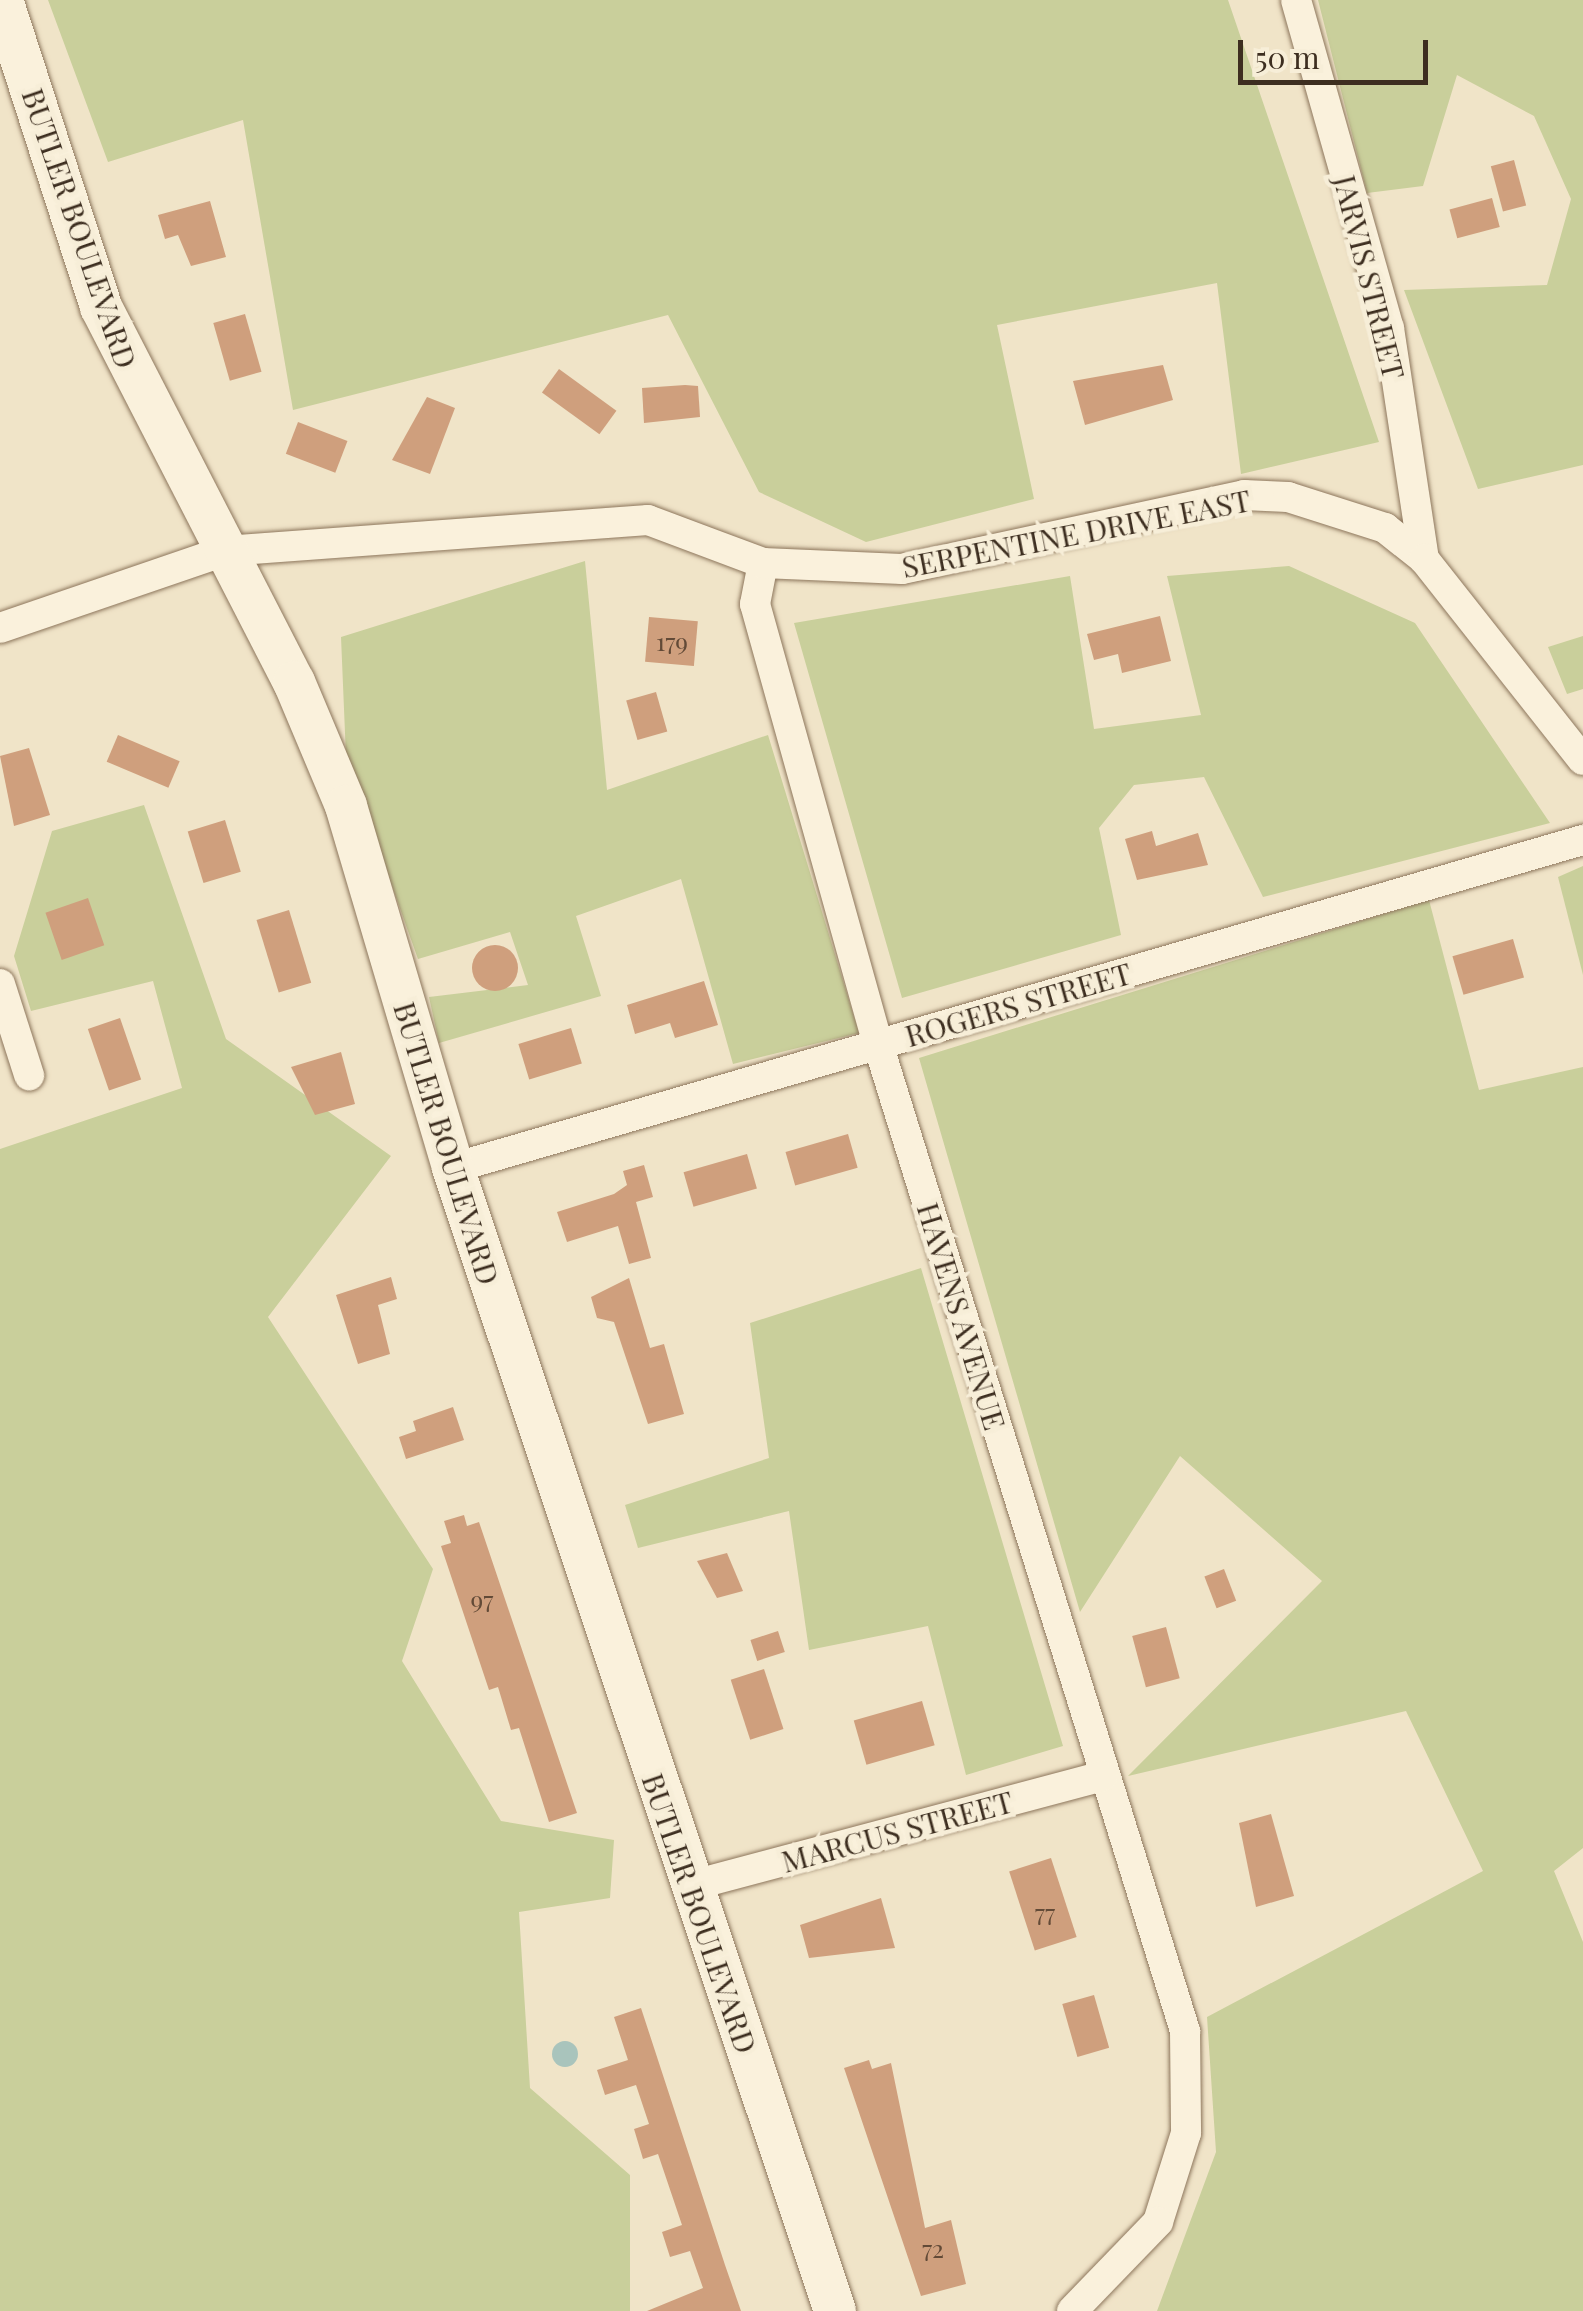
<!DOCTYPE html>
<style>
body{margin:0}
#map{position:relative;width:1583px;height:2311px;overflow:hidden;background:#f0e4c8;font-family:"Playfair Display",serif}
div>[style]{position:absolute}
.green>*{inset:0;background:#c9cf9b}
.water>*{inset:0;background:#a9c4bc}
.round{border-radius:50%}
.building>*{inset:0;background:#cf9f7d;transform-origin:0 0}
.roads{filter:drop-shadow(0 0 2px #8d765c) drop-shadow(0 0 2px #8d765c)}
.street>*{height:30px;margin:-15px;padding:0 15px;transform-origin:15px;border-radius:15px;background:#faf1dc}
.secondary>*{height:42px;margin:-21px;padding:0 21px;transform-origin:21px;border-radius:21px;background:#faf1dc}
span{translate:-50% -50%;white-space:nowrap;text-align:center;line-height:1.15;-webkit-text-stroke:9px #f7eed8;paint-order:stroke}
.number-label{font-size:25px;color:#624a37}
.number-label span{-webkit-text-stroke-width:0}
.street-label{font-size:30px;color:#3d2e20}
.scale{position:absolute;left:1238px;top:40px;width:190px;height:45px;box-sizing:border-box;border:5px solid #3d2e20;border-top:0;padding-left:12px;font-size:30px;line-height:35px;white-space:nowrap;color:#3d2e20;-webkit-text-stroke:8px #f7eed8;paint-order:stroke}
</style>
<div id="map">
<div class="green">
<div style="clip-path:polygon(48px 0,1228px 0,1379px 442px,1241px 474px,1217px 283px,997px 325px,1034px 499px,866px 542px,759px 492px,668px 315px,293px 410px,243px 120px,108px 162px)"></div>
<div style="clip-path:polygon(1318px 0,1583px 0,1583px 465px,1478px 489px,1404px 290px,1547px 285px,1571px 199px,1534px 116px,1457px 75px,1423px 186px,1367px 193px)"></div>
<div style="clip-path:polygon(585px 561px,607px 790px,768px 735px,859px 1033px,733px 1064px,681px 879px,576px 916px,601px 996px,439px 1043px,429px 997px,528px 985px,510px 932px,418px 959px,346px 757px,341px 637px)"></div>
<div style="clip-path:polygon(1289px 566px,1415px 623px,1550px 823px,1263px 897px,1204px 777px,1134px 785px,1099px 828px,1121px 935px,902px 998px,794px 623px,1070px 576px,1094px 729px,1201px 715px,1167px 576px)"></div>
<div style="clip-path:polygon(1583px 636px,1583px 689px,1567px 694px,1548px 647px)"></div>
<div style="clip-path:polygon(144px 805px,226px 1039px,391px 1156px,268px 1317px,433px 1569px,402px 1661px,501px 1821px,614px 1840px,610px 1898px,519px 1912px,530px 2088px,630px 2175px,630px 2311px,0 2311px,0 1149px,182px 1088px,153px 981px,31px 1011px,14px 956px,52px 831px)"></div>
<div style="clip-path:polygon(1583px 866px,1583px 975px,1558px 877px)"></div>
<div style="clip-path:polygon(1429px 900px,1479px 1090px,1583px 1067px,1583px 1848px,1554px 1871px,1583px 1942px,1583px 2311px,1157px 2311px,1216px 2152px,1207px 2017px,1483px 1871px,1406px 1711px,1128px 1776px,1322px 1581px,1180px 1456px,1080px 1612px,919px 1058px)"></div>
<div style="clip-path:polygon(921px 1268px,1063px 1746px,966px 1775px,928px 1626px,809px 1650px,789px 1511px,638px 1548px,625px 1505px,769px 1458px,750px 1323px)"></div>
</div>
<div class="water">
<div class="round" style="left:552px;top:2041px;width:26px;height:26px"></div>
</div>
<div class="building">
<div style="left:1514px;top:160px;width:47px;height:24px;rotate:75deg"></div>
<div style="left:1492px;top:198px;width:30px;height:44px;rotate:75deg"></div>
<div style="clip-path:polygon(210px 201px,226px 257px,191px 266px,178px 235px,165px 239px,158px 215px)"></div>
<div style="left:245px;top:314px;width:60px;height:33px;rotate:74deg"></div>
<div style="clip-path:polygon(1163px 365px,1173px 400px,1085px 425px,1073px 381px)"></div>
<div style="left:559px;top:369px;width:71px;height:29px;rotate:36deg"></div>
<div style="clip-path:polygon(685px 385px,698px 386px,700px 417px,644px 423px,642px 388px)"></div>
<div style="clip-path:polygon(427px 397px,455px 408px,430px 474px,392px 460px)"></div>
<div style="left:298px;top:422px;width:53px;height:34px;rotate:21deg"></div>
<div style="clip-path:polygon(1160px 616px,1171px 661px,1122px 673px,1118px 654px,1094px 660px,1087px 634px)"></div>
<div style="left:649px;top:617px;width:49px;height:45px;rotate:5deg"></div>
<div style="left:656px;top:692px;width:41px;height:31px;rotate:74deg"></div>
<div style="left:118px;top:735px;width:67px;height:29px;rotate:23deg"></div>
<div style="clip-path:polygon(29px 748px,50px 815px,14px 826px,0 756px)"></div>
<div style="left:225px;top:820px;width:54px;height:39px;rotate:73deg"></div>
<div style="clip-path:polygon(1152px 831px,1156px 846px,1198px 833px,1208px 865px,1137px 880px,1125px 839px)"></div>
<div style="left:88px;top:898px;width:50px;height:45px;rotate:71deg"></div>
<div style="left:289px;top:910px;width:76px;height:34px;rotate:73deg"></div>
<div style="left:1513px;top:939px;width:40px;height:63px;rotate:74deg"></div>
<div class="round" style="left:472px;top:945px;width:46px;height:46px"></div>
<div style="clip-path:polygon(704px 981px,718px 1025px,675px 1038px,670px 1023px,635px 1034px,627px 1005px)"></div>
<div style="left:120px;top:1018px;width:65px;height:34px;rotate:71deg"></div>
<div style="left:571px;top:1028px;width:37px;height:55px;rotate:73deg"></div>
<div style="clip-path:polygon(341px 1052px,355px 1104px,315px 1115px,291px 1067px)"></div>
<div style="left:848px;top:1134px;width:35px;height:65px;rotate:74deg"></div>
<div style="left:747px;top:1154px;width:36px;height:66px;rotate:74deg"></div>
<div style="clip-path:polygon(644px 1165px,653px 1197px,636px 1202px,651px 1258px,629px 1264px,618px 1226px,567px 1242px,557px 1212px,614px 1194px,627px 1185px,623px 1171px)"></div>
<div style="clip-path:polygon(391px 1277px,397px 1299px,378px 1305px,390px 1354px,358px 1364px,336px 1295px)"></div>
<div style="clip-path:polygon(629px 1278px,650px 1348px,664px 1344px,684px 1414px,648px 1424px,614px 1322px,597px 1318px,591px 1297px)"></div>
<div style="clip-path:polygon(453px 1407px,464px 1440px,406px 1459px,399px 1437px,416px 1431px,413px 1421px)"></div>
<div style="clip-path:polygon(464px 1515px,467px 1526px,479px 1522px,577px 1813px,549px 1822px,519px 1728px,511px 1730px,498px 1687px,489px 1690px,441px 1546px,451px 1543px,444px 1521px)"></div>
<div style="clip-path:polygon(727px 1553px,743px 1591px,717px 1598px,697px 1561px)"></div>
<div style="left:1224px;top:1569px;width:34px;height:21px;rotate:69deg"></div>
<div style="left:1166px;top:1627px;width:53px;height:35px;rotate:75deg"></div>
<div style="left:778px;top:1631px;width:22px;height:29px;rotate:72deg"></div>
<div style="left:764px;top:1669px;width:63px;height:35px;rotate:72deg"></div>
<div style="left:922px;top:1701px;width:46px;height:71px;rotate:74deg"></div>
<div style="clip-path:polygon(1271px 1814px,1294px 1896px,1256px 1907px,1239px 1823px)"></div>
<div style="left:1051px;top:1858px;width:83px;height:44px;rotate:72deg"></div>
<div style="clip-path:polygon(881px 1898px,895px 1948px,809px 1958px,800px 1925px)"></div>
<div style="left:1094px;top:1995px;width:55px;height:33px;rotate:74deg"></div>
<div style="clip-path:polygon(641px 2008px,725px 2265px,741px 2311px,647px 2311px,703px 2288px,690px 2251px,670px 2257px,662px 2232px,682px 2225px,658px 2154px,643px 2159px,634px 2129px,649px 2124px,636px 2085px,605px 2095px,597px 2070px,628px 2060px,614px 2017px)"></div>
<div style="clip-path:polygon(869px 2060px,872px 2069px,891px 2063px,925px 2228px,951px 2220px,966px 2284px,921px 2296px,844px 2068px)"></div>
</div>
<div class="roads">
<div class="street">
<div style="left:1296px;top:0;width:341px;rotate:74.2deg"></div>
<div style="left:1389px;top:328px;width:234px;rotate:81.4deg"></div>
<div style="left:763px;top:563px;width:42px;rotate:101deg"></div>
<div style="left:755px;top:604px;width:457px;rotate:74.4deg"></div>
<div style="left:878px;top:1044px;width:1034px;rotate:72.72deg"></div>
<div style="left:1185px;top:2031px;width:102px;rotate:89.4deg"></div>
<div style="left:1186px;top:2133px;width:93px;rotate:107.5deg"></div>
<div style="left:1158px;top:2222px;width:124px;rotate:134deg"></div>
<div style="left:0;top:628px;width:238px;rotate:-18.9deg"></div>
<div style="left:225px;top:551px;width:424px;rotate:-4.2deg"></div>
<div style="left:648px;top:520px;width:123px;rotate:20.5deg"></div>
<div style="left:763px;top:563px;width:139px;rotate:2.5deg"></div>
<div style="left:902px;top:569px;width:350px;rotate:-12.2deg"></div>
<div style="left:1244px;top:495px;width:44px;rotate:2.6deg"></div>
<div style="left:1288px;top:497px;width:102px;rotate:17.7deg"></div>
<div style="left:1385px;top:528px;width:50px;rotate:38.5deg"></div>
<div style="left:1424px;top:559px;width:256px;rotate:51.7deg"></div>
<div style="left:0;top:984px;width:96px;rotate:72.3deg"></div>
<div style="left:453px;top:1168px;width:1177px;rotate:-16.19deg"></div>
<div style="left:690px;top:1886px;width:427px;rotate:-14.9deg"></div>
</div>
<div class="secondary">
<div style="left:2px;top:0;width:323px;rotate:72.1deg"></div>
<div style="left:101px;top:307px;width:422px;rotate:62.8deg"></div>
<div style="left:294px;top:682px;width:134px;rotate:67.2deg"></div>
<div style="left:346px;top:806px;width:377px;rotate:73.5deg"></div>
<div style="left:453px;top:1168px;width:1205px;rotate:71.52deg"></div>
</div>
</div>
<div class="number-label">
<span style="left:672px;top:641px">179</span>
<span style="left:482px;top:1599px">97</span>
<span style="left:1045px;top:1912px">77</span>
<span style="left:933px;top:2248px">72</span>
</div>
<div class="street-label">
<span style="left:80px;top:228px;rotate:71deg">BUTLER BOULEVARD</span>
<span style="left:1370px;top:277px;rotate:76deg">JARVIS STREET</span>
<span style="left:1076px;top:533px;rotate:-11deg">SERPENTINE DRIVE EAST</span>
<span style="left:1018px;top:1004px;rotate:-16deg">ROGERS STREET</span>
<span style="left:447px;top:1143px;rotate:73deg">BUTLER BOULEVARD</span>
<span style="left:962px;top:1316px;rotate:73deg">HAVENS AVENUE</span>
<span style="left:897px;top:1831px;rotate:-15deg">MARCUS STREET</span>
<span style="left:700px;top:1913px;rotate:71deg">BUTLER BOULEVARD</span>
</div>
<div class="scale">50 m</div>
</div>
